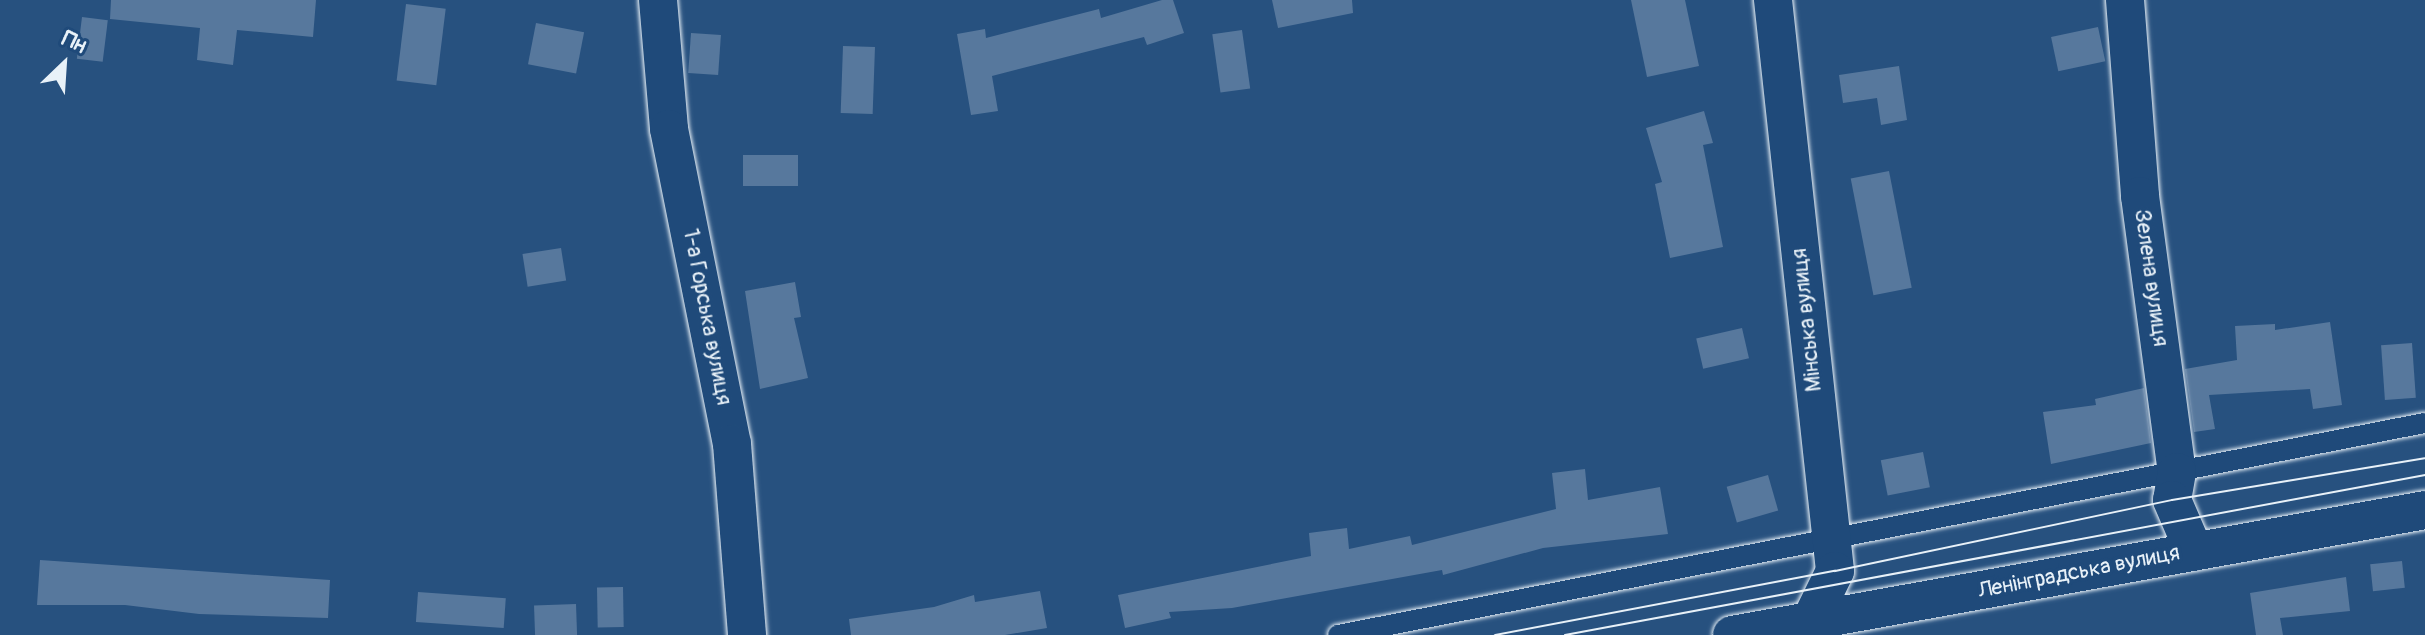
<!DOCTYPE html>
<meta charset="utf-8">
<style>
body{margin:0}
#map{position:relative;width:2425px;height:635px;overflow:hidden;background:#27517f;font-family:Pangolin,sans-serif}
div>[style]{position:absolute}
.building>*{inset:0;background:#57789d;transform-origin:0 0}
.roads{filter:drop-shadow(0 0 2px #e8f1f8) drop-shadow(0 0 2px #e8f1f8)}
.service>*{height:20px;margin:-10px;padding:0 10px;transform-origin:10px;border-radius:10px;background:#1f4a7a}
.minor>*{height:38px;margin:-19px;padding:0 19px;transform-origin:19px;border-radius:19px;background:#1f4a7a}
.tram>*{height:2px;margin:-1px;padding:0 1px;transform-origin:1px;border-radius:1px;background:#e8f1f8}
span{translate:-50% -50%;white-space:nowrap;text-align:center;line-height:1.15;-webkit-text-stroke:7px #1f4a7a;paint-order:stroke}
.street-label{font-size:22px;color:#e8f1f8}
.north{position:absolute;left:24px;top:24px;width:80px;height:80px;-webkit-text-stroke:6px #1f4a7a;paint-order:stroke;rotate:25deg;font-size:22px;font-weight:700;line-height:32px;text-align:center;color:#e8f1f8}
.north::after{content:'';display:block;margin:auto;width:28px;height:36px;background:#e8f1f8;clip-path:polygon(50% 0,100% 100%,50% 72%,0 100%)}
</style>
<div id="map">
<div class="building">
<div style="clip-path:polygon(111px 0,316px 0,313px 37px,237px 30px,233px 65px,197px 60px,200px 28px,110px 19px)"></div>
<div style="clip-path:polygon(1162px 0,1173px 0,1184px 33px,1147px 45px,1144px 37px,992px 76px,998px 111px,971px 115px,957px 34px,985px 29px,986px 38px,1099px 9px,1101px 18px)"></div>
<div style="clip-path:polygon(1272px 0,1352px 0,1353px 13px,1278px 28px)"></div>
<div style="clip-path:polygon(1631px 0,1685px 0,1699px 66px,1647px 77px)"></div>
<div style="left:406px;top:4px;width:40px;height:77px;rotate:7deg"></div>
<div style="left:82px;top:17px;width:26px;height:42px;rotate:7deg"></div>
<div style="left:536px;top:23px;width:49px;height:42px;rotate:11deg"></div>
<div style="left:2098px;top:27px;width:35px;height:48px;rotate:78deg"></div>
<div style="left:1242px;top:30px;width:59px;height:30px;rotate:82deg"></div>
<div style="left:691px;top:33px;width:30px;height:40px;rotate:4deg"></div>
<div style="left:843px;top:46px;width:32px;height:67px;rotate:2deg"></div>
<div style="clip-path:polygon(1899px 66px,1907px 120px,1881px 125px,1877px 98px,1843px 103px,1839px 75px)"></div>
<div style="clip-path:polygon(1704px 111px,1713px 143px,1703px 145px,1723px 247px,1670px 258px,1655px 184px,1662px 182px,1646px 128px)"></div>
<div style="left:743px;top:155px;width:55px;height:31px"></div>
<div style="left:1889px;top:171px;width:119px;height:39px;rotate:79deg"></div>
<div style="left:561px;top:248px;width:33px;height:39px;rotate:81deg"></div>
<div style="clip-path:polygon(795px 282px,801px 317px,794px 318px,808px 378px,760px 389px,745px 291px)"></div>
<div style="clip-path:polygon(2330px 322px,2342px 405px,2313px 409px,2310px 389px,2209px 395px,2215px 429px,2194px 432px,2185px 369px,2237px 360px,2235px 326px,2275px 324px,2275px 330px)"></div>
<div style="left:1742px;top:328px;width:31px;height:47px;rotate:77deg"></div>
<div style="left:2412px;top:343px;width:55px;height:31px;rotate:86deg"></div>
<div style="clip-path:polygon(2144px 388px,2151px 443px,2051px 464px,2043px 412px,2096px 405px,2095px 399px)"></div>
<div style="left:1923px;top:452px;width:36px;height:43px;rotate:79deg"></div>
<div style="clip-path:polygon(1585px 469px,1588px 500px,1660px 487px,1668px 534px,1543px 548px,1443px 575px,1442px 570px,1232px 608px,1169px 612px,1171px 618px,1125px 628px,1118px 595px,1311px 556px,1309px 533px,1347px 528px,1349px 549px,1410px 536px,1412px 545px,1556px 509px,1552px 473px)"></div>
<div style="left:1768px;top:475px;width:37px;height:43px;rotate:74deg"></div>
<div style="clip-path:polygon(40px 560px,330px 580px,328px 618px,199px 614px,125px 605px,37px 605px)"></div>
<div style="left:2402px;top:561px;width:27px;height:32px;rotate:84deg"></div>
<div style="clip-path:polygon(2346px 577px,2350px 611px,2280px 618px,2283px 635px,2256px 635px,2250px 593px)"></div>
<div style="left:623px;top:587px;width:40px;height:26px;rotate:89deg"></div>
<div style="clip-path:polygon(1040px 591px,1047px 628px,1005px 635px,851px 635px,849px 619px,934px 607px,974px 595px,975px 602px)"></div>
<div style="left:418px;top:592px;width:88px;height:30px;rotate:4deg"></div>
<div style="left:576px;top:604px;width:31px;height:42px;rotate:88deg"></div>
</div>
<div class="roads">
<div class="service">
<div style="left:1338px;top:635px;width:1107px;rotate:-11.04deg"></div>
</div>
<div class="minor">
<div style="left:658px;top:0;width:129px;rotate:85.1deg"></div>
<div style="left:669px;top:129px;width:321px;rotate:78.7deg"></div>
<div style="left:732px;top:444px;width:192px;rotate:85.5deg"></div>
<div style="left:1773px;top:0;width:574px;rotate:83.8deg"></div>
<div style="left:1835px;top:571px;width:57px;rotate:116.1deg"></div>
<div style="left:1810px;top:622px;width:13px;rotate:86deg"></div>
<div style="left:2125px;top:0;width:197px;rotate:85.6deg"></div>
<div style="left:2140px;top:196px;width:278px;rotate:82.4deg"></div>
<div style="left:2177px;top:472px;width:28px;rotate:100deg"></div>
<div style="left:2172px;top:500px;width:56px;rotate:66.7deg"></div>
<div style="left:1732px;top:635px;width:704px;rotate:-10.22deg"></div>
</div>
</div>
<div class="tram">
<div style="left:1495px;top:635px;width:346px;rotate:-10.7deg"></div>
<div style="left:1835px;top:571px;width:344px;rotate:-11.9deg"></div>
<div style="left:2172px;top:500px;width:256px;rotate:-9.4deg"></div>
<div style="left:1565px;top:635px;width:875px;rotate:-10.54deg"></div>
</div>
<div class="street-label">
<span style="left:2151px;top:278px;rotate:82deg">Зелена вулиця</span>
<span style="left:707px;top:317px;rotate:79deg">1-а Горська вулиця</span>
<span style="left:1807px;top:320px;rotate:-96deg">Мінська вулиця</span>
<span style="left:2079px;top:572px;rotate:-11deg">Ленінградська вулиця</span>
</div>
<div class="north">Пн</div>
</div>
